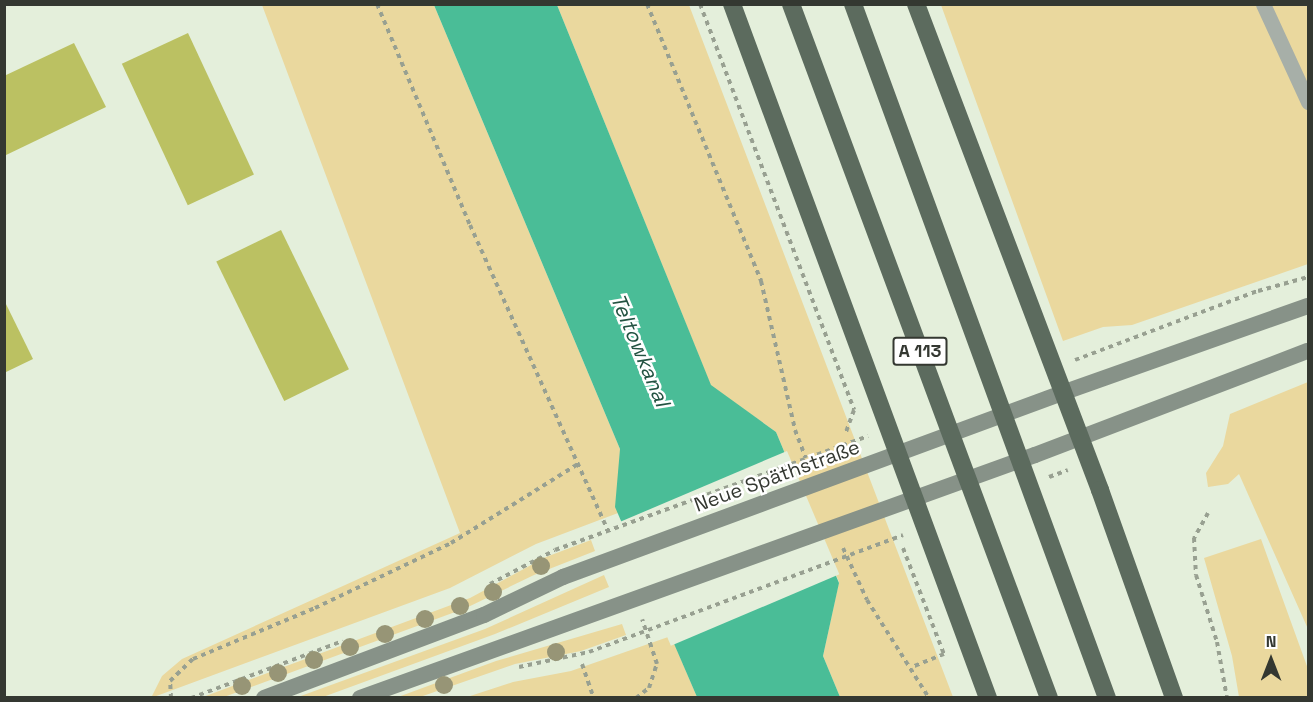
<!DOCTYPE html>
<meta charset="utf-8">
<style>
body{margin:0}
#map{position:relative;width:1313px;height:702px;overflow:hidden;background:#e4efdb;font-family:"Space Grotesk",sans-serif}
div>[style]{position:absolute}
.green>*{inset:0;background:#ead89e}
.water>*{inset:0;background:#4abd97}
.pier>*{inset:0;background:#e4efdb;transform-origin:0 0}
.building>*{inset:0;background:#bbc162;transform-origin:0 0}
.path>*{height:4px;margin-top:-2px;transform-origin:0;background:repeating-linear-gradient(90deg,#98a091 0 4.5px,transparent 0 9px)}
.service>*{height:15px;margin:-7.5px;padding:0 7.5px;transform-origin:7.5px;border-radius:7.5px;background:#a7afa8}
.secondary>*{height:16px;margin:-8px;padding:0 8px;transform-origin:8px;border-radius:8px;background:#879288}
.motorway>*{height:18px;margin:-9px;padding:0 9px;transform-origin:9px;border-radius:9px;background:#5c6b5e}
.trees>*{width:18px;height:18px;margin:-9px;border-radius:50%;background:#979576}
span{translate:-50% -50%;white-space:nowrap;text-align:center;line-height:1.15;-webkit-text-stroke:5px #fff;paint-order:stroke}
.shield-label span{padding:2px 4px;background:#fff;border:2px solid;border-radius:4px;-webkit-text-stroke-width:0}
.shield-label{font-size:18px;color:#343831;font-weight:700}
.street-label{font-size:20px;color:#343831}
.water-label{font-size:21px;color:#235342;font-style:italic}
.frame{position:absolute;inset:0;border:6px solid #343831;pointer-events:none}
.north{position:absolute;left:1241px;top:630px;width:60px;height:60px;-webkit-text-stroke:4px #fff;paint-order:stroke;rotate:0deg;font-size:16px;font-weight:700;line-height:24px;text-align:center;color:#343831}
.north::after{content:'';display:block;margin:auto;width:21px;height:27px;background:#343831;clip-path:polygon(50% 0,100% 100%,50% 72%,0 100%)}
</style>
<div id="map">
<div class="green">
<div style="clip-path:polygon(262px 5px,434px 5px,620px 449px,618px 513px,536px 544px,450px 588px,151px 698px,162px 676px,182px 659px,460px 533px)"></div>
<div style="clip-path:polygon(557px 5px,689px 5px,953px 697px,840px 697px,823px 656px,839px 582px,776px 432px,711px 386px)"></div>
<div style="clip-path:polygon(941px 5px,1308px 5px,1308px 264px,1132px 325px,1103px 327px,1063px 341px)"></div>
<div style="clip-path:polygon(1308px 382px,1308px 629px,1239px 474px,1228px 484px,1208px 487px,1206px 473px,1223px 446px,1230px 414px)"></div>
<div style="clip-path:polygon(1261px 539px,1308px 669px,1308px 697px,1239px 697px,1232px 656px,1204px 558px)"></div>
<div style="clip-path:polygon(591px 540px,595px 551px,534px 575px,466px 608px,224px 697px,203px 697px,470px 598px,546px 557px)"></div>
<div style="clip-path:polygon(604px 575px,609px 587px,495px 634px,323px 697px,298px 697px,485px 629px)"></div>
<div style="clip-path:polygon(622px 624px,626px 635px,581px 651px,515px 664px,420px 697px,398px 697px,496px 661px)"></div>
<div style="clip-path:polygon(671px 636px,697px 697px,464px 698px,513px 682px,571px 671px)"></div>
</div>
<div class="water">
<div style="clip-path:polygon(434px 5px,557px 5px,711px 385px,776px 432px,839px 583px,823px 656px,840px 697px,697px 697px,615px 507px,620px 449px)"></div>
</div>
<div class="pier">
<div style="left:787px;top:451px;width:134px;height:183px;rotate:67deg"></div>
</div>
<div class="building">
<div style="left:188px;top:33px;width:156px;height:73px;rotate:65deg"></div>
<div style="clip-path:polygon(74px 43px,106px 107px,4px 156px,4px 76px)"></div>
<div style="left:281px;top:230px;width:155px;height:72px;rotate:64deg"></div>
<div style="clip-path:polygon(4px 300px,33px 359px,4px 373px)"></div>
</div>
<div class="path">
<div style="left:377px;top:4px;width:240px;rotate:67.2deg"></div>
<div style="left:470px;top:225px;width:336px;rotate:65.7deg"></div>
<div style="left:647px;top:4px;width:300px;rotate:67.6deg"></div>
<div style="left:761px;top:281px;width:153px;rotate:77.1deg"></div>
<div style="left:795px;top:430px;width:30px;rotate:69deg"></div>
<div style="left:700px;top:4px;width:434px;rotate:69.2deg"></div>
<div style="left:854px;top:410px;width:23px;rotate:110deg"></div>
<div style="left:1075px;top:360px;width:196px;rotate:-20.7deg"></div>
<div style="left:1258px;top:291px;width:52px;rotate:-15.6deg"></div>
<div style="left:1049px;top:477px;width:20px;rotate:-20deg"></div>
<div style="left:1208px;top:513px;width:29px;rotate:119deg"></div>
<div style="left:1194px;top:538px;width:37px;rotate:87deg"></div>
<div style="left:1196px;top:575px;width:70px;rotate:72.6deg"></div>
<div style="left:1217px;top:642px;width:57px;rotate:79.9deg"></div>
<div style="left:843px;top:548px;width:57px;rotate:65.2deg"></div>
<div style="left:867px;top:600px;width:116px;rotate:57.7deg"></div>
<div style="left:903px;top:548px;width:114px;rotate:68.9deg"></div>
<div style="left:944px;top:654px;width:35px;rotate:158deg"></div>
<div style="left:490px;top:584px;width:73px;rotate:-27.6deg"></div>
<div style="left:555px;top:550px;width:333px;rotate:-20deg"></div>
<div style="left:582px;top:664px;width:36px;rotate:71deg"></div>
<div style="left:519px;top:667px;width:72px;rotate:-12.1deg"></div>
<div style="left:589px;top:652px;width:335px;rotate:-20.4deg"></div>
<div style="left:171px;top:698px;width:17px;rotate:-93deg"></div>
<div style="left:170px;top:681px;width:32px;rotate:-44deg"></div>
<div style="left:193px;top:659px;width:132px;rotate:-22.7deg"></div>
<div style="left:315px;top:608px;width:151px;rotate:-25.5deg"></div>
<div style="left:451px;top:543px;width:150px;rotate:-31.9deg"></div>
<div style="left:191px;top:698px;width:162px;rotate:-20.6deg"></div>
<div style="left:636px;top:698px;width:16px;rotate:-38deg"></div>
<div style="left:649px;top:688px;width:25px;rotate:-72deg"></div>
<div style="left:657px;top:664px;width:47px;rotate:-108.4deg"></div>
</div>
<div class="service">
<div style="left:1263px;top:4px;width:108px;rotate:65.3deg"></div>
</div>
<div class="secondary">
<div style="left:264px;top:698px;width:235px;rotate:-20.7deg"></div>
<div style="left:484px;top:615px;width:88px;rotate:-25.7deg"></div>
<div style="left:563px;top:577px;width:532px;rotate:-20.24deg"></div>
<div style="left:1062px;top:393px;width:261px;rotate:-19.5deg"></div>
<div style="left:360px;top:698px;width:717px;rotate:-19.8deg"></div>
<div style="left:1035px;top:455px;width:292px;rotate:-20.9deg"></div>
</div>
<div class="motorway">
<div style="left:732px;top:4px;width:740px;rotate:69.75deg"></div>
<div style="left:791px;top:4px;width:740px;rotate:69.61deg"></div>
<div style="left:853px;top:4px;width:739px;rotate:69.9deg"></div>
<div style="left:916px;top:4px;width:520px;rotate:69.26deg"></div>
<div style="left:1100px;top:490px;width:221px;rotate:70.4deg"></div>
</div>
<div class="trees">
<div style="left:541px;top:566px"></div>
<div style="left:493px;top:592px"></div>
<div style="left:460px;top:606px"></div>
<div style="left:425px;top:619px"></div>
<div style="left:385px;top:634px"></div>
<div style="left:350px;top:647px"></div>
<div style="left:556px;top:652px"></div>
<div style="left:314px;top:660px"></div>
<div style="left:278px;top:673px"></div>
<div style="left:444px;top:685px"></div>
<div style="left:242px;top:686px"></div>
</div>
<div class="shield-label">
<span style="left:920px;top:351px">A 113</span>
</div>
<div class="street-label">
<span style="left:777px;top:476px;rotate:-20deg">Neue Späthstraße</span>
</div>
<div class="water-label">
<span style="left:640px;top:350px;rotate:67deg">Teltowkanal</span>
</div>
<div class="frame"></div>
<div class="north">N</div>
</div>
